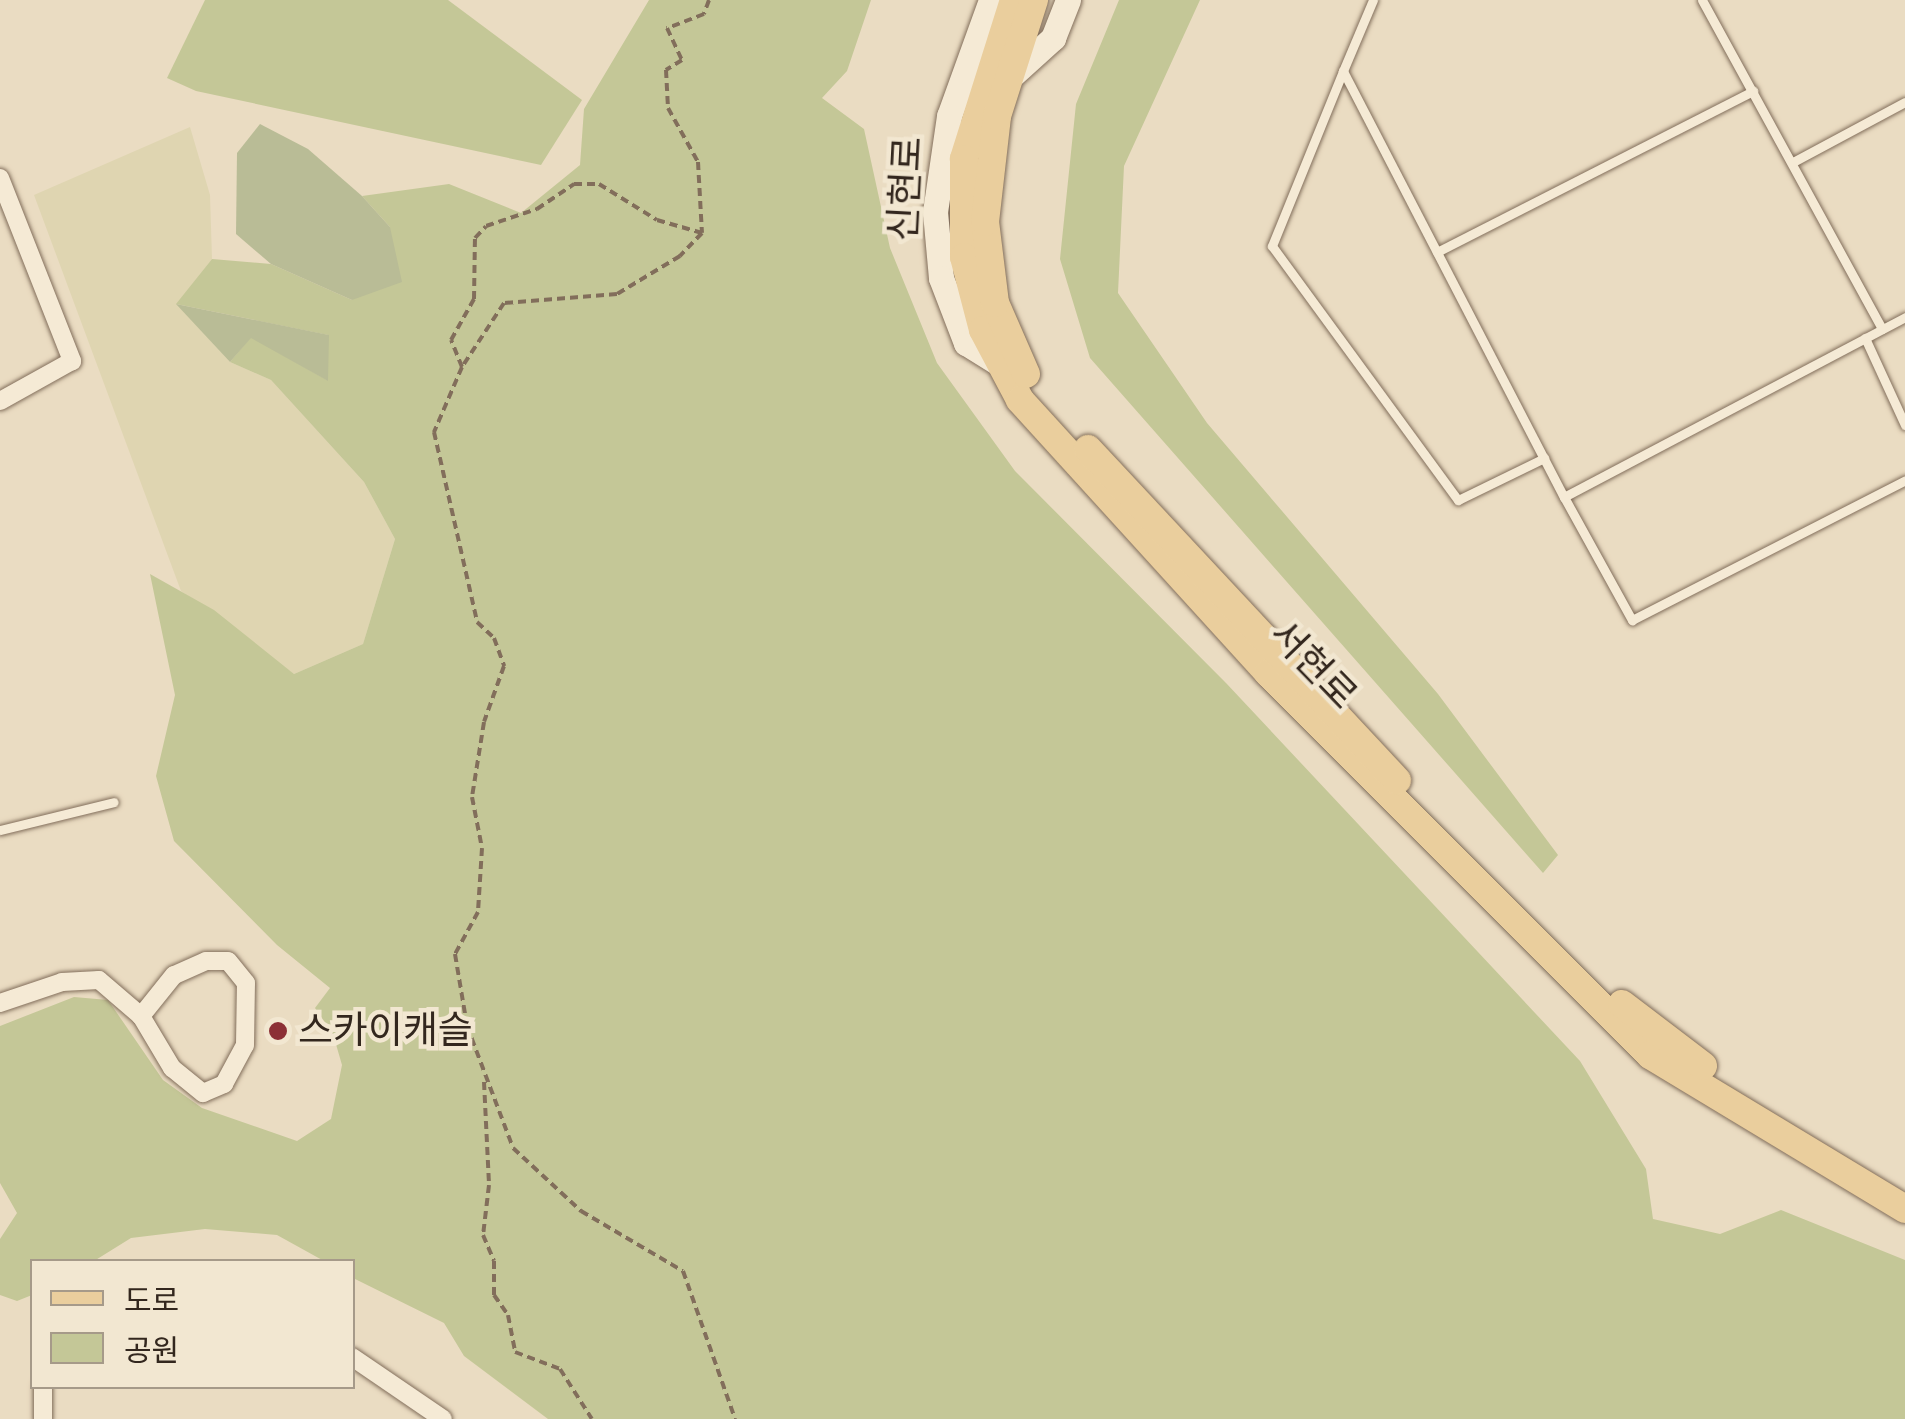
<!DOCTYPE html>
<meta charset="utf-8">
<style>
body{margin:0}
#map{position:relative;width:1905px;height:1419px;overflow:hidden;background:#eadcc2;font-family:"Zilla Slab","Noto Sans KR",serif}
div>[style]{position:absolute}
.farmland>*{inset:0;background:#dfd5b1}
.green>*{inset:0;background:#c4c797}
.cemetery>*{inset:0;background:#b9bc96}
.path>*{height:4px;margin-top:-2px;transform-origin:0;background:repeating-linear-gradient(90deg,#826e5b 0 8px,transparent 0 13px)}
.roads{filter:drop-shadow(0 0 2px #826e5b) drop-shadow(0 0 2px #826e5b)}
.lane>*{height:9px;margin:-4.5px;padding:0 4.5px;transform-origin:4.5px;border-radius:4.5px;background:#f5ead5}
.street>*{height:18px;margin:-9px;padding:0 9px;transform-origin:9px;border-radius:9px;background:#f5ead5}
.secondary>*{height:25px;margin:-12.5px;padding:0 12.5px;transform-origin:12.5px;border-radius:12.5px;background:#f5ead5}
.primary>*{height:28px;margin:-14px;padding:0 14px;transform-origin:14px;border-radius:14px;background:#eace9d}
.dots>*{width:28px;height:28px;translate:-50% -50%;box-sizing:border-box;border:5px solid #f2e7d1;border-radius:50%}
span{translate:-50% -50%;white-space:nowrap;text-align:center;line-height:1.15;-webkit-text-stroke:9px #f2e7d1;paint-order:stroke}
.street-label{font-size:38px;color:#33271e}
.poi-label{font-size:38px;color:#33271e}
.left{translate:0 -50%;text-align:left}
.legend{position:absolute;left:30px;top:1259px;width:325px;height:130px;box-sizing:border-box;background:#f2e7d1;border:2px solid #a69a89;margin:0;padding:12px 18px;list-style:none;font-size:30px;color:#33271e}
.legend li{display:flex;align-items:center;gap:20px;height:50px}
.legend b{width:50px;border:2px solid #a69a89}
</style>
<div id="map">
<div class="farmland">
<div style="clip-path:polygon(190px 127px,210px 195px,212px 259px,177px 304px,230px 362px,271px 380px,364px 482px,395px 539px,363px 644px,294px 674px,181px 591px,34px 195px)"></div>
</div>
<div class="green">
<div style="clip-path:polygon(205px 0,448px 0,582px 100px,541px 165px,196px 91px,167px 78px)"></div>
<div style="clip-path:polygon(649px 0,871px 0,847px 71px,822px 98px,864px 129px,890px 248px,937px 363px,1015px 471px,1226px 683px,1580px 1061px,1646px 1169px,1653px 1219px,1720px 1234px,1781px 1210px,1905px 1260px,1905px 1419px,548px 1419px,464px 1356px,444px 1323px,353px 1278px,352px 1262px,324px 1261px,277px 1235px,205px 1229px,131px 1238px,94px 1261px,32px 1262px,32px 1295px,17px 1301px,0 1295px,0 1239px,17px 1213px,0 1183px,0 1026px,74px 997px,108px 1000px,163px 1080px,202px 1108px,297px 1141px,331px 1119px,342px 1065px,333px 1034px,315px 1008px,330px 988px,277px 945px,174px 841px,156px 776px,175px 695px,150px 574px,214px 610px,294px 674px,363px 644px,395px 539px,364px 482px,271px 380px,230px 362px,251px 337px,327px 380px,328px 335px,176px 304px,212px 259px,271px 264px,352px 300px,390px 227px,362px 196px,449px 184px,521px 213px,580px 165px,584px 109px)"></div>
<div style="clip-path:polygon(1119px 0,1200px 0,1124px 166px,1118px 293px,1207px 423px,1438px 694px,1558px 855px,1543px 873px,1090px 358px,1060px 259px,1076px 104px)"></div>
</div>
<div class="cemetery">
<div style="clip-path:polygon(260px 124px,308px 149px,362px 196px,390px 227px,402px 282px,352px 300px,271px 264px,236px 234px,237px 153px)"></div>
<div style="clip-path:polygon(176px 304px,329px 335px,328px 381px,251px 338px,230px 362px)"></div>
</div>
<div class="path">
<div style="left:709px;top:0;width:15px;rotate:110deg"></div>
<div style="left:704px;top:14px;width:40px;rotate:159deg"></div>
<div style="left:667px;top:28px;width:35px;rotate:65deg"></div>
<div style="left:682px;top:60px;width:19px;rotate:148deg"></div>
<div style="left:666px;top:70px;width:38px;rotate:87deg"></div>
<div style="left:668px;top:108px;width:62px;rotate:60.9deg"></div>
<div style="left:698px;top:162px;width:71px;rotate:86.8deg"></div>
<div style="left:702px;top:233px;width:32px;rotate:134deg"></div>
<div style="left:680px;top:256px;width:74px;rotate:148.9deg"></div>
<div style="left:617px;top:294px;width:113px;rotate:175.4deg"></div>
<div style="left:504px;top:303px;width:77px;rotate:123.3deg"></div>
<div style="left:462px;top:367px;width:71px;rotate:113.3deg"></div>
<div style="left:434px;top:432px;width:195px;rotate:77.2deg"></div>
<div style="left:477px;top:622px;width:23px;rotate:43deg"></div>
<div style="left:494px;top:638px;width:30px;rotate:70deg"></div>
<div style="left:504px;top:666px;width:59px;rotate:109.7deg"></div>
<div style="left:484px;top:722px;width:76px;rotate:99.1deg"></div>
<div style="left:472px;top:797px;width:52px;rotate:78.9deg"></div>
<div style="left:482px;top:848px;width:64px;rotate:93.6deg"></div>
<div style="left:478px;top:912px;width:48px;rotate:118.7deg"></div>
<div style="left:455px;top:954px;width:73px;rotate:80.5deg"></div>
<div style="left:467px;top:1026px;width:130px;rotate:69.3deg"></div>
<div style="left:513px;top:1148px;width:93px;rotate:42.8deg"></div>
<div style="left:581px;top:1211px;width:118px;rotate:30.5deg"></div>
<div style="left:683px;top:1271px;width:157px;rotate:70.6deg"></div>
<div style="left:462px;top:367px;width:29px;rotate:-112deg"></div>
<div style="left:451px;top:340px;width:47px;rotate:-60.7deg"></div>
<div style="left:474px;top:299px;width:61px;rotate:-89.1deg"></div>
<div style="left:475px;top:238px;width:16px;rotate:-47deg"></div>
<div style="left:486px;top:226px;width:54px;rotate:-18.4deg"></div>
<div style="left:537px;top:209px;width:45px;rotate:-34deg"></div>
<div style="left:574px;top:184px;width:25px"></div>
<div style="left:599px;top:184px;width:68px;rotate:31.8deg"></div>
<div style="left:657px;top:220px;width:47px;rotate:16.1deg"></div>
<div style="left:484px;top:1082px;width:103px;rotate:87.2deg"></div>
<div style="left:489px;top:1185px;width:50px;rotate:96.8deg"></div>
<div style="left:483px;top:1235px;width:28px;rotate:67deg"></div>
<div style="left:494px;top:1261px;width:34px;rotate:90deg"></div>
<div style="left:494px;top:1295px;width:24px;rotate:55deg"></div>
<div style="left:508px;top:1315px;width:38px;rotate:79deg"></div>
<div style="left:515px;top:1352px;width:48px;rotate:20.7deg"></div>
<div style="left:560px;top:1369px;width:59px;rotate:57.4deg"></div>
</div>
<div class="roads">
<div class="lane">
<div style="left:1373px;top:0;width:77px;rotate:112.9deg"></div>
<div style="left:1343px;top:71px;width:480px;rotate:62.6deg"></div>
<div style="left:1564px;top:497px;width:386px;rotate:-27.8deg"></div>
<div style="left:1702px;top:0;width:375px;rotate:61.3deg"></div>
<div style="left:1343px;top:71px;width:189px;rotate:112.1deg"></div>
<div style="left:1272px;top:246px;width:315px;rotate:53.8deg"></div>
<div style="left:1458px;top:500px;width:96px;rotate:-26deg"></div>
<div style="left:1793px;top:162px;width:127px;rotate:-28.2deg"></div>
<div style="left:1437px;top:252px;width:355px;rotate:-27deg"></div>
<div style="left:1865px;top:338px;width:96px;rotate:65.3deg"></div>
<div style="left:1564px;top:497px;width:141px;rotate:61.1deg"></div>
<div style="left:1632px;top:620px;width:307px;rotate:-27.1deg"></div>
<div style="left:0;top:830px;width:117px;rotate:-13.8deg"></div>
</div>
<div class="street">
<div style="left:0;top:178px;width:197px;rotate:68.5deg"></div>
<div style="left:72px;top:361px;width:82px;rotate:150.9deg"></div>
<div style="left:0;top:1003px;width:65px;rotate:-18.7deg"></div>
<div style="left:62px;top:982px;width:37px;rotate:-3deg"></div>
<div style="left:99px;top:980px;width:55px;rotate:40.6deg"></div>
<div style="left:141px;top:1016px;width:61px;rotate:59.2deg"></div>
<div style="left:172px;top:1068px;width:40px;rotate:39deg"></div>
<div style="left:203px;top:1093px;width:23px;rotate:-23deg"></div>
<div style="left:224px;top:1084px;width:44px;rotate:-61.7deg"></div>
<div style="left:245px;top:1045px;width:62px;rotate:-89.1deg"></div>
<div style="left:246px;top:983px;width:28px;rotate:-129deg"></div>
<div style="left:228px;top:961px;width:22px;rotate:180deg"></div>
<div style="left:206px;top:961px;width:35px;rotate:156deg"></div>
<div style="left:174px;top:975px;width:53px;rotate:128.8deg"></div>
<div style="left:352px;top:1357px;width:110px;rotate:34.3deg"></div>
<div style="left:43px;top:1386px;width:33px;rotate:90deg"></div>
</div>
<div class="secondary">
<div style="left:991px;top:0;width:123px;rotate:109.9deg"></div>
<div style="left:949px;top:116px;width:97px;rotate:98.3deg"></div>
<div style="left:935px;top:212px;width:66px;rotate:84.8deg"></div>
<div style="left:941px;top:278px;width:70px;rotate:69deg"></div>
<div style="left:966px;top:343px;width:44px;rotate:31.9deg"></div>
<div style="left:1011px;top:76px;width:57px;rotate:-42.1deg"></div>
<div style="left:1053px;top:38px;width:41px;rotate:-68.5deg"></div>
</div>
<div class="primary">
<div style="left:1014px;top:0;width:167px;rotate:107.5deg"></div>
<div style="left:964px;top:159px;width:98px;rotate:90deg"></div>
<div style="left:964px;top:257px;width:75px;rotate:75.4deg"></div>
<div style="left:983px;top:330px;width:79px;rotate:62.1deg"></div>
<div style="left:1020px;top:400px;width:369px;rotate:47.7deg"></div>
<div style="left:1268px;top:673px;width:540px;rotate:45deg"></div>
<div style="left:1650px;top:1055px;width:298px;rotate:31.1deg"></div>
<div style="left:1026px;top:374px;width:77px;rotate:-113.6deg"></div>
<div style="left:995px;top:303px;width:82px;rotate:-97deg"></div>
<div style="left:985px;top:222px;width:107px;rotate:-83.5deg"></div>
<div style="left:997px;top:116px;width:122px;rotate:-72.3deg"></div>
<div style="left:1088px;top:449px;width:453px;rotate:47deg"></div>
<div style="left:1622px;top:1004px;width:102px;rotate:37.4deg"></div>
</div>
</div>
<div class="dots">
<div style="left:278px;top:1031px;background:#8c3036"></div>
</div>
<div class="street-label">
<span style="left:906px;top:189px;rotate:-87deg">신현로</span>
<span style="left:1313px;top:665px;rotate:46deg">서현로</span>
</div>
<div class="poi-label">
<span class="left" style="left:298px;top:1031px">스카이캐슬</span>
</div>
<ul class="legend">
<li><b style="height:12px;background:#eace9d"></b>도로</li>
<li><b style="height:28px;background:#c4c797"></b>공원</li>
</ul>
</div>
